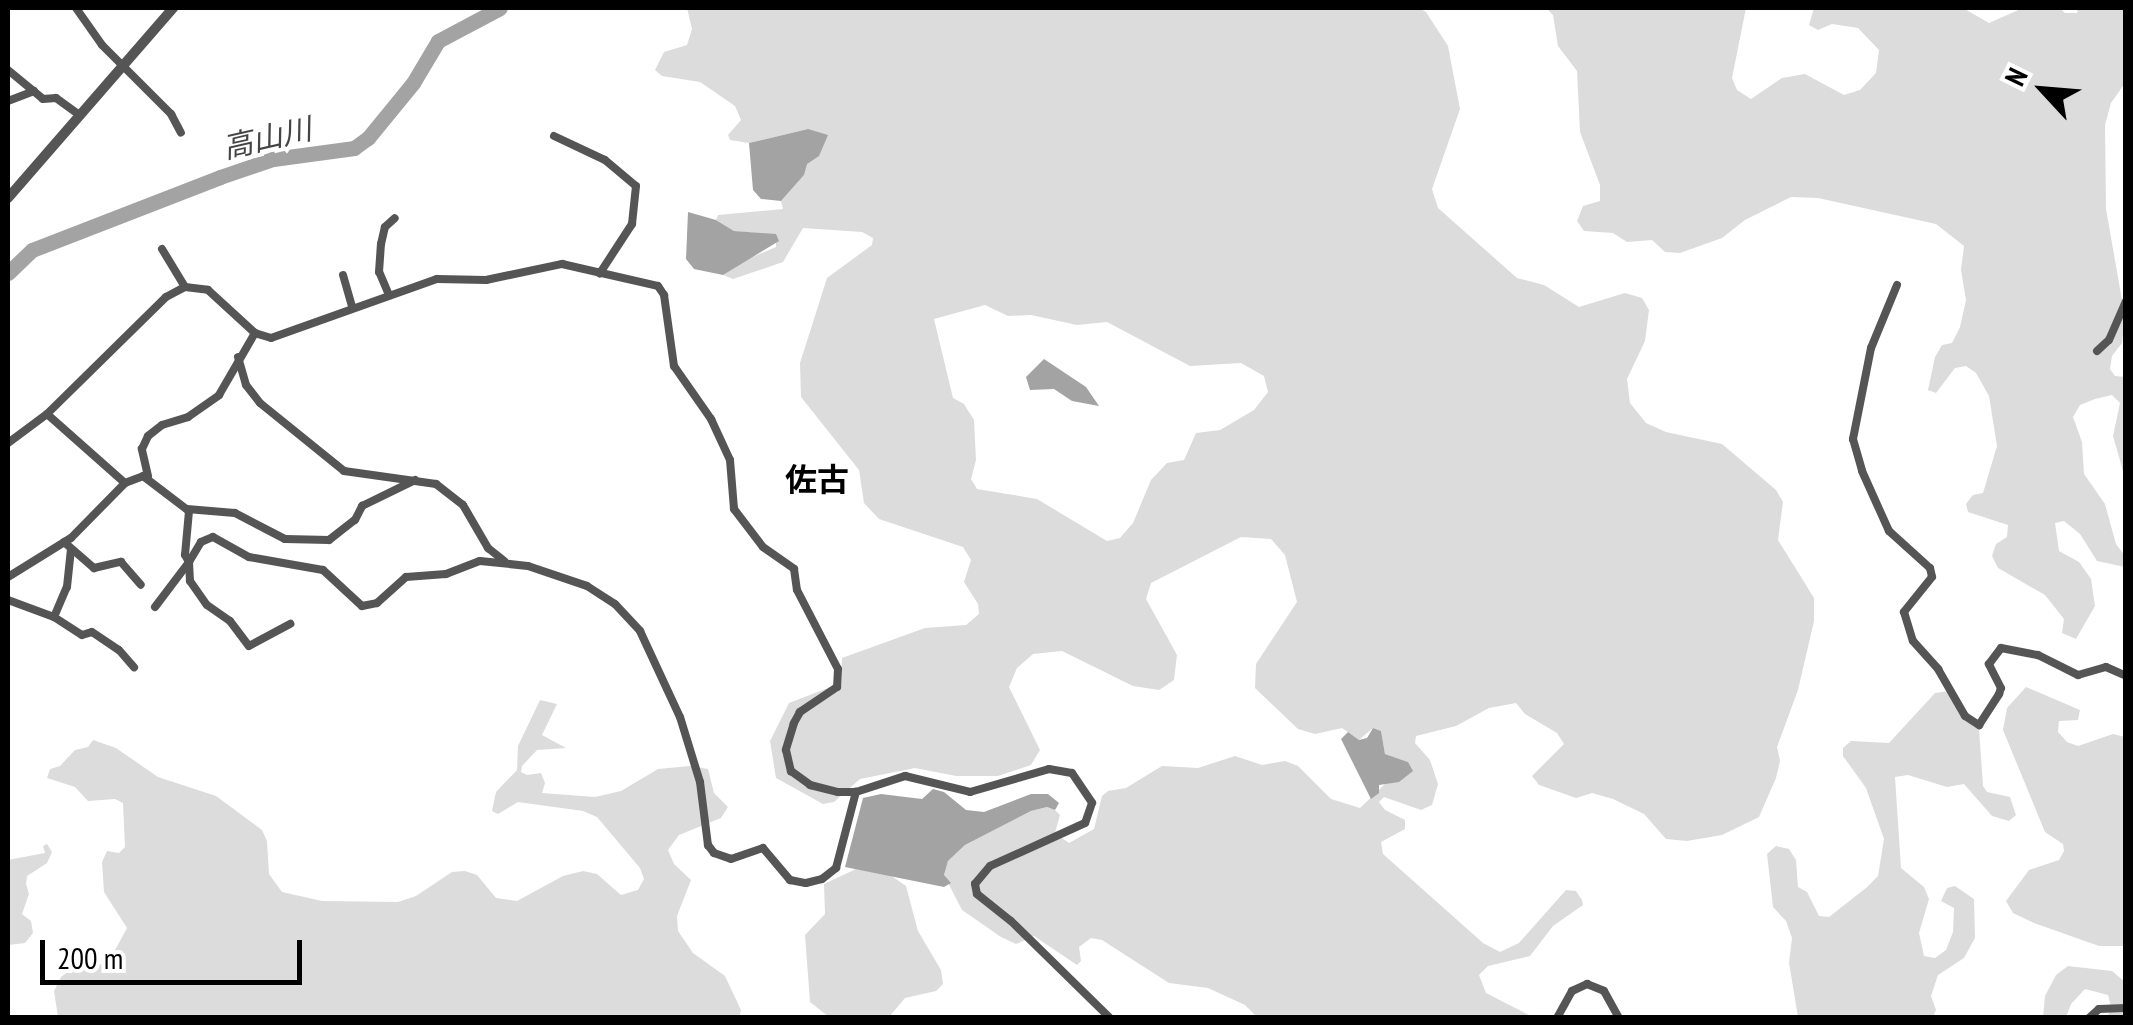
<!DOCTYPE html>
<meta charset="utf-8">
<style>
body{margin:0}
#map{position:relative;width:2133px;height:1025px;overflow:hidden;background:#fff;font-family:"PT Sans Narrow","Noto Sans JP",sans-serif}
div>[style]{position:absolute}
.green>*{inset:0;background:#dcdcdc}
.water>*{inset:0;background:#a3a3a3}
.river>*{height:15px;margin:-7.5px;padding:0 7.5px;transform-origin:7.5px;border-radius:7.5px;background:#a3a3a3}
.minor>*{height:8px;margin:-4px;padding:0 4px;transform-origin:4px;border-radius:4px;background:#555}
.tertiary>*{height:10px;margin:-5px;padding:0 5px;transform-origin:5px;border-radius:5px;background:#555}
span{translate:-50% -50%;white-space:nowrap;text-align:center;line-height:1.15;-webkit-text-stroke:8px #fff;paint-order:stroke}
.water-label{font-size:30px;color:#444;font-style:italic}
.quarter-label{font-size:32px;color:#000;font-weight:700}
.frame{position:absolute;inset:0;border:10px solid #000;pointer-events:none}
.north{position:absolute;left:1993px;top:40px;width:100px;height:100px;-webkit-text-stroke:8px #fff;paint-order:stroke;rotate:296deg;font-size:28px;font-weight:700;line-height:40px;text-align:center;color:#000}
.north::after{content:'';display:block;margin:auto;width:35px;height:45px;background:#000;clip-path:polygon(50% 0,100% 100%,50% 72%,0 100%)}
.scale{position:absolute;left:40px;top:940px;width:262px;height:45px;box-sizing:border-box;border:5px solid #000;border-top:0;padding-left:12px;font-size:30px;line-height:35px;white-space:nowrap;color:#000;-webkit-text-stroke:8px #fff;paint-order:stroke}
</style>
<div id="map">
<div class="green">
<div style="clip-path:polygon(evenodd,687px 8px,1419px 8px,1426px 12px,1448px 46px,1460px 109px,1432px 189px,1438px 208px,1517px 278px,1544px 285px,1579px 307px,1625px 293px,1642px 298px,1649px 310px,1645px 341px,1627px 379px,1630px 403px,1646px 423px,1666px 432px,1722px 444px,1776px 490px,1783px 502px,1778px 540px,1814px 598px,1814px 621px,1798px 690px,1777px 747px,1780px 761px,1776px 778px,1759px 817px,1722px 835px,1687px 841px,1666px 839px,1644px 814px,1613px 799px,1592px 793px,1576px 798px,1539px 785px,1532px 776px,1564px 744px,1557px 733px,1525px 714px,1516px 703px,1489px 708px,1456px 726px,1416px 736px,1415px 743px,1430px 760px,1438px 784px,1432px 805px,1421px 810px,1384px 797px,1379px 802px,1385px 810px,1405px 820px,1405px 829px,1381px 842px,1383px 854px,1483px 943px,1500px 952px,1519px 943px,1566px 890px,1576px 891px,1582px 900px,1583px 905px,1553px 926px,1530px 956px,1488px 966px,1479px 975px,1486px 993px,1533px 1017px,1257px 1017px,1245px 1005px,1208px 988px,1169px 983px,1102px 940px,1091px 938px,1079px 947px,1081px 961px,1077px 965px,1034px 936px,1016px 944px,1001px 937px,962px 910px,944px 875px,948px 861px,965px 845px,1031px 811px,1047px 807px,1055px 810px,1060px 815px,1055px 833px,1069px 843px,1094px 829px,1102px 796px,1108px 791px,1126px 788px,1162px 766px,1198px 768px,1235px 756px,1262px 765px,1285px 761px,1298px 766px,1331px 799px,1360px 808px,1408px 762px,1385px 754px,1381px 731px,1373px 728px,1359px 740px,1342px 728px,1315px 734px,1298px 729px,1255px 688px,1256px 664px,1297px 602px,1285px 555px,1271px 539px,1241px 537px,1151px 583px,1146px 599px,1177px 655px,1174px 680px,1159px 690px,1133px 686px,1062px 651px,1033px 654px,1017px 668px,1009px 687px,1040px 750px,1031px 765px,998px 776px,956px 776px,915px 768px,860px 779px,834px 802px,823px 804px,776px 778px,770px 741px,789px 703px,841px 683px,842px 658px,925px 628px,966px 625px,979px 614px,978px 604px,964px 582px,971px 560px,963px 547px,879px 519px,864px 503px,859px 470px,801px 397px,800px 363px,827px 278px,872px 245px,873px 238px,862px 232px,803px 228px,783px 262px,733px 279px,723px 275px,729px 267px,776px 247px,776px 235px,734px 231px,716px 220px,718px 215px,783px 209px,781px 201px,804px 175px,808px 129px,749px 143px,730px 140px,728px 135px,741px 120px,735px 106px,700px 82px,662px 76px,655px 70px,664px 52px,687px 45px,692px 29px,687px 8px,985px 305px,1008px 316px,1031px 315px,1077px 325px,1107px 322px,1190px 366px,1241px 363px,1264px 376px,1268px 392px,1254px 410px,1220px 430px,1196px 433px,1184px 460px,1167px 463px,1151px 480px,1133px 523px,1120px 538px,1107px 541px,1037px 499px,977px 489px,971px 479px,976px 460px,974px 420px,964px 404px,953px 398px,934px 319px,985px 305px)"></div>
<div style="clip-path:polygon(1546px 8px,1746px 8px,1732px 78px,1737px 90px,1751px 99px,1782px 78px,1805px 74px,1844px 95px,1860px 90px,1876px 73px,1879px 50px,1858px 28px,1832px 24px,1818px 30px,1809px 25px,1814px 8px,1963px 8px,1989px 23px,2023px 8px,2060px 8px,2065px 13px,2077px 13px,2078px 8px,2125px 8px,2125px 83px,2111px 103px,2105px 125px,2106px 209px,2125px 317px,2122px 343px,2112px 356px,2110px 369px,2115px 376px,2125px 377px,2125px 478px,2113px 436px,2120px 403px,2112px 395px,2095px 399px,2080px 405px,2073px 417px,2082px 442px,2084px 474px,2105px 504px,2116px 544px,2125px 556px,2125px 567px,2097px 561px,2080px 534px,2064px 521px,2055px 523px,2059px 551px,2079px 562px,2091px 579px,2095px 606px,2076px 639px,2062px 633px,2064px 619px,2045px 595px,1998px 568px,1992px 556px,1996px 544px,2007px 537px,2008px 525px,1968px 512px,1966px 504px,1973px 495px,1983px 493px,1997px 446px,1989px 396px,1976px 373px,1966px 366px,1955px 368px,1936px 393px,1928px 390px,1935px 357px,1942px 345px,1952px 343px,1960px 327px,1966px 300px,1961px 270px,1964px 246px,1936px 224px,1818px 198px,1791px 197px,1745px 220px,1722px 238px,1680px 253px,1665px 252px,1652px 240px,1627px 242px,1613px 233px,1584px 231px,1577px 221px,1583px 206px,1600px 201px,1600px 185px,1580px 132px,1577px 71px,1558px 46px,1553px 15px)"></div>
<div style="clip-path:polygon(2026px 687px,2080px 710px,2078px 720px,2059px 721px,2058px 732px,2067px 742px,2078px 746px,2113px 734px,2125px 737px,2125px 946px,2099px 946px,2034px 923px,2013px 913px,2006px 901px,2029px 870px,2059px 860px,2064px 851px,2063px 844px,2045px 832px,2003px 730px,2007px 708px)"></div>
<div style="clip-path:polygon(1949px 691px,1979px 729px,1983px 786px,1987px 792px,2010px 797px,2016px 815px,2009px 821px,1992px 816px,1964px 784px,1947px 787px,1908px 775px,1895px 777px,1901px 868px,1924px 887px,1929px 899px,1919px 933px,1924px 956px,1935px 958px,1946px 950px,1953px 932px,1954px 908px,1941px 901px,1947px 888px,1955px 886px,1974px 899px,1975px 938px,1964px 958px,1938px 975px,1931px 996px,1936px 1010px,1933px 1017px,1798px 1017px,1789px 963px,1792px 938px,1786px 921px,1773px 907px,1767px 854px,1776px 846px,1789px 849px,1796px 860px,1798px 887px,1807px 892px,1819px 916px,1829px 917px,1866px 888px,1878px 876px,1884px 839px,1866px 788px,1843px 756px,1843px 748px,1851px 741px,1889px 743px,1935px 693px)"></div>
<div style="clip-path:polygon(540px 700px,557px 704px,542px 735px,566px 748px,537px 750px,522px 766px,521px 772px,527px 775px,541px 773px,545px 783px,542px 793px,595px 797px,621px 791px,658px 769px,690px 766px,708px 769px,714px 793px,728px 807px,721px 818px,679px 835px,668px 850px,674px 864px,691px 880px,677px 916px,678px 931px,693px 953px,725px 976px,741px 1010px,739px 1018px,58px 1017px,54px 991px,61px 977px,81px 962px,107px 965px,127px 928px,104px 892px,102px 862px,107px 851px,119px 853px,125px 847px,123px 803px,115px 799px,88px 801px,75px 787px,47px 778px,50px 769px,60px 766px,75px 750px,88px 747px,93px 740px,116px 748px,158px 777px,216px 796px,262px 830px,267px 841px,269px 874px,282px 892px,322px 901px,398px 902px,416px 896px,452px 872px,465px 871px,477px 875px,496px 898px,517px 901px,563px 876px,583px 871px,597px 874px,621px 895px,638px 890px,644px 879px,640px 868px,597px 817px,583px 811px,518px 802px,498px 814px,492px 811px,496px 792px,517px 770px,518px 746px)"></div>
<div style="clip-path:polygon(47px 844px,52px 852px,47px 863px,27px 876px,26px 884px,29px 894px,22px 914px,31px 921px,33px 933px,25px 943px,8px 945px,8px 860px,45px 853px,43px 846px)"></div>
<div style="clip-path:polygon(856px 869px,890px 875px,906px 886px,918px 931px,941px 970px,943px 984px,936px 991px,905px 998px,889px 1017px,829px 1017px,810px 1002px,805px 935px,825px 914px,824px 884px)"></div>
<div style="clip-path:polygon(2068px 966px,2112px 971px,2125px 982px,2125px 1017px,2106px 1017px,2112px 1010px,2108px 995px,2085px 989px,2071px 1004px,2066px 1017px,2043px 1017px,2045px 996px,2056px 975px)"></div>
</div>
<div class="water">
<div style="clip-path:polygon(808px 129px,828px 135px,819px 156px,807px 164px,804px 175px,781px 201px,761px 199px,753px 190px,749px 143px)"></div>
<div style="clip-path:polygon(688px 212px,716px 220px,734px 231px,776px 234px,779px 241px,723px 275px,694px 269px,686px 259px)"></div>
<div style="clip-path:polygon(1044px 359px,1086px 387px,1099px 406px,1072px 401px,1054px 389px,1030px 390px,1026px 377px)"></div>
<div style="clip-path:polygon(1373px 728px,1381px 731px,1385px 754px,1408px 762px,1413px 771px,1399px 782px,1379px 785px,1379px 793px,1371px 799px,1341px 739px,1348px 732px,1359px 740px,1367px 738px)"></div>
<div style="clip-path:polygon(933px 789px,944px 792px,966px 810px,984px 812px,1031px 794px,1048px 794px,1059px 803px,1055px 810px,1047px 807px,1031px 811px,965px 845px,948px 861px,944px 875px,951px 883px,944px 887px,845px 867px,863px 798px,881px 794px,922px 799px)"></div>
</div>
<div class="river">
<div style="left:8px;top:273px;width:33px;rotate:-44deg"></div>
<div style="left:32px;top:250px;width:202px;rotate:-21.2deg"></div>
<div style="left:220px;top:177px;width:56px;rotate:-18.8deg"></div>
<div style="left:273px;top:159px;width:82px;rotate:-7.7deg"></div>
<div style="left:354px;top:148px;width:17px;rotate:-36deg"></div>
<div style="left:368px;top:138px;width:71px;rotate:-50.7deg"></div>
<div style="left:413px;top:83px;width:49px;rotate:-59.2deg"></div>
<div style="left:438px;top:41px;width:70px;rotate:-28deg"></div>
</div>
<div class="minor">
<div style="left:76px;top:8px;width:45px;rotate:54.9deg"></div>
<div style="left:102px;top:45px;width:98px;rotate:45deg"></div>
<div style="left:171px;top:114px;width:21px;rotate:62deg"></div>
<div style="left:8px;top:70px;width:45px;rotate:39.6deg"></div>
<div style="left:43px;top:99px;width:13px;rotate:-4deg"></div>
<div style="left:56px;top:98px;width:29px;rotate:36deg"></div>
<div style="left:8px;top:101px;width:28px;rotate:-21deg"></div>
<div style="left:554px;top:136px;width:56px;rotate:25.2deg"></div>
<div style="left:605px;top:160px;width:40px;rotate:40deg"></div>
<div style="left:636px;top:186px;width:38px;rotate:96deg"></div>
<div style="left:632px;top:224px;width:59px;rotate:123.1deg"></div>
<div style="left:162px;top:249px;width:44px;rotate:58.8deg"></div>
<div style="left:343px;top:275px;width:32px;rotate:74deg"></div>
<div style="left:1897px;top:285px;width:68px;rotate:112.4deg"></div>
<div style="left:1871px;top:348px;width:93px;rotate:101.2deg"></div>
<div style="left:1853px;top:439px;width:33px;rotate:74deg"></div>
<div style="left:1862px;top:471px;width:66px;rotate:65.8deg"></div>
<div style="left:1889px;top:531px;width:55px;rotate:42.1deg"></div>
<div style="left:1930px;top:568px;width:9px;rotate:77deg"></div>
<div style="left:1932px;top:577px;width:45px;rotate:128.7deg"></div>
<div style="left:1904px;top:612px;width:30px;rotate:73deg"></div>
<div style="left:1913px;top:641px;width:38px;rotate:48deg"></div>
<div style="left:1938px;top:669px;width:54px;rotate:60.1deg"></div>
<div style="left:1965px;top:716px;width:17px;rotate:33deg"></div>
<div style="left:1979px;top:725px;width:37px;rotate:-57deg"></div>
<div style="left:1999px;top:694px;width:6px;rotate:-72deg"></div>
<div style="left:2001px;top:688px;width:27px;rotate:-117deg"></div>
<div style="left:1989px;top:664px;width:20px;rotate:-53deg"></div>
<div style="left:2001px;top:648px;width:38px;rotate:11deg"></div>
<div style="left:2038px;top:655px;width:45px;rotate:26.6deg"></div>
<div style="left:2078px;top:675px;width:29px;rotate:-16deg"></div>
<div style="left:2106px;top:667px;width:22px;rotate:24deg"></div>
<div style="left:389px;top:295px;width:25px;rotate:-113deg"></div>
<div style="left:379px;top:272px;width:28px;rotate:-86deg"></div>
<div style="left:381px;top:244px;width:17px;rotate:-77deg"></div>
<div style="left:385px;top:227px;width:13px;rotate:-42deg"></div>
<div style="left:2097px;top:351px;width:16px;rotate:-43deg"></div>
<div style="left:2109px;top:340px;width:43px;rotate:-66.4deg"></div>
<div style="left:238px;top:357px;width:29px;rotate:74deg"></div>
<div style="left:246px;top:385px;width:23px;rotate:52deg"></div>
<div style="left:260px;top:403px;width:108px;rotate:39deg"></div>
<div style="left:344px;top:471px;width:93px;rotate:8deg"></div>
<div style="left:436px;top:484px;width:34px;rotate:38deg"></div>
<div style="left:463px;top:505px;width:50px;rotate:59.8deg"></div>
<div style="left:488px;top:548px;width:21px;rotate:39deg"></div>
<div style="left:47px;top:414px;width:104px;rotate:41.5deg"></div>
<div style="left:8px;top:443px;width:49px;rotate:-36.6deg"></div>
<div style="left:47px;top:414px;width:167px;rotate:-44.5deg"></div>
<div style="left:166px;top:297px;width:21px;rotate:-28deg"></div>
<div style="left:185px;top:287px;width:23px;rotate:7deg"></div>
<div style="left:208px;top:290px;width:64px;rotate:42.5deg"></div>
<div style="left:255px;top:333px;width:17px;rotate:17deg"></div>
<div style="left:271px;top:338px;width:176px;rotate:-19.6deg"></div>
<div style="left:437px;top:279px;width:49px;rotate:1.2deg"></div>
<div style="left:486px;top:280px;width:78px;rotate:-11.9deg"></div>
<div style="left:562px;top:264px;width:98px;rotate:12.9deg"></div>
<div style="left:658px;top:286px;width:11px;rotate:56deg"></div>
<div style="left:664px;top:295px;width:72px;rotate:82deg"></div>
<div style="left:674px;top:366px;width:65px;rotate:55.1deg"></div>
<div style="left:711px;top:419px;width:45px;rotate:65.1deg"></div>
<div style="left:730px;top:460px;width:49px;rotate:85.3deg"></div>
<div style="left:734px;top:509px;width:48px;rotate:52.7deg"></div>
<div style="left:763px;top:547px;width:38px;rotate:35deg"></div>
<div style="left:794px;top:569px;width:21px;rotate:82deg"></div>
<div style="left:797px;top:590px;width:89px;rotate:62.6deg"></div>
<div style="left:838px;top:669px;width:18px;rotate:93deg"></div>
<div style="left:837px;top:687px;width:45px;rotate:146deg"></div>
<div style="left:800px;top:712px;width:13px;rotate:119deg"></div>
<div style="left:794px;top:723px;width:28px;rotate:107deg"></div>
<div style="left:786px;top:750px;width:22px;rotate:77deg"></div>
<div style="left:791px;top:771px;width:24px;rotate:36deg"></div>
<div style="left:810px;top:785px;width:29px;rotate:14deg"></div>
<div style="left:838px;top:792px;width:18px"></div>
<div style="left:856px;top:792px;width:52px;rotate:-18.1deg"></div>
<div style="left:905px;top:776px;width:67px;rotate:13.8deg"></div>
<div style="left:970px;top:792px;width:82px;rotate:-16.2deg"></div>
<div style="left:1049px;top:769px;width:23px;rotate:10deg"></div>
<div style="left:1072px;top:773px;width:36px;rotate:56deg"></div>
<div style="left:1092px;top:803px;width:21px;rotate:109deg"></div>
<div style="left:1085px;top:823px;width:104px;rotate:155.6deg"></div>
<div style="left:990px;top:866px;width:23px;rotate:130deg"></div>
<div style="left:975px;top:884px;width:10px;rotate:79deg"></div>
<div style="left:977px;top:894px;width:43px;rotate:38.5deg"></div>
<div style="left:1011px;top:921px;width:139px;rotate:44.4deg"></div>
<div style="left:148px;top:476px;width:28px;rotate:-103deg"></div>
<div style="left:142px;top:449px;width:14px;rotate:-65deg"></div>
<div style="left:148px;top:436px;width:18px;rotate:-38deg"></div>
<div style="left:162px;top:425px;width:27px;rotate:-17deg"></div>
<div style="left:188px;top:417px;width:38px;rotate:-35deg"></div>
<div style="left:219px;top:395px;width:72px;rotate:-59.9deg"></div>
<div style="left:187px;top:509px;width:48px;rotate:4.8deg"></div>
<div style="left:235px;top:513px;width:56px;rotate:27.5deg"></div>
<div style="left:285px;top:539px;width:44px;rotate:1.3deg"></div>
<div style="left:329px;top:540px;width:33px;rotate:-38deg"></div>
<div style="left:355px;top:520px;width:16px;rotate:-63deg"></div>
<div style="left:362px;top:506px;width:59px;rotate:-26.1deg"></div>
<div style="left:64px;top:542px;width:40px;rotate:41deg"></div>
<div style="left:94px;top:568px;width:28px;rotate:-13deg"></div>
<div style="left:121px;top:562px;width:30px;rotate:49deg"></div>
<div style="left:189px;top:562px;width:19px;rotate:87deg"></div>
<div style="left:190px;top:581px;width:29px;rotate:55deg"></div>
<div style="left:207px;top:605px;width:28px;rotate:35deg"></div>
<div style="left:230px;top:621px;width:31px;rotate:53deg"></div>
<div style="left:249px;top:646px;width:47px;rotate:-28.2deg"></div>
<div style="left:8px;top:577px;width:74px;rotate:-31.8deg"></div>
<div style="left:71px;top:538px;width:77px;rotate:-45.5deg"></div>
<div style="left:125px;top:483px;width:19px;rotate:-21deg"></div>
<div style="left:143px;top:476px;width:58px;rotate:37.3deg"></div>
<div style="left:189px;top:511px;width:44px;rotate:95.2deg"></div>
<div style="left:185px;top:555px;width:8px;rotate:60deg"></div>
<div style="left:189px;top:562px;width:23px;rotate:-59deg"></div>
<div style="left:201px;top:542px;width:13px;rotate:-23deg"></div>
<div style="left:213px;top:537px;width:41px;rotate:29.1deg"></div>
<div style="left:249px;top:557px;width:75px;rotate:10deg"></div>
<div style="left:323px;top:570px;width:53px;rotate:42.7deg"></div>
<div style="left:362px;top:606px;width:15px;rotate:-11deg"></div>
<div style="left:377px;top:603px;width:39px;rotate:-42deg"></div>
<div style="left:406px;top:577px;width:40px;rotate:-4.3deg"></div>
<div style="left:446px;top:574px;width:36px;rotate:-21deg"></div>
<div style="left:480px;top:561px;width:48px;rotate:5.9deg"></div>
<div style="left:528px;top:566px;width:62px;rotate:18.7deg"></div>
<div style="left:587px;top:586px;width:33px;rotate:33deg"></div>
<div style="left:615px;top:604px;width:37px;rotate:47deg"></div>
<div style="left:640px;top:631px;width:95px;rotate:65.1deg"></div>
<div style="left:680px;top:717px;width:68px;rotate:72.9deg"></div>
<div style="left:700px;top:782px;width:64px;rotate:82.8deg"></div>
<div style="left:708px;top:845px;width:10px;rotate:53deg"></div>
<div style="left:714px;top:853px;width:18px;rotate:19deg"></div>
<div style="left:731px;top:859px;width:34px;rotate:-19deg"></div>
<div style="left:763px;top:848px;width:42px;rotate:49.8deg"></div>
<div style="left:790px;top:880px;width:16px;rotate:11deg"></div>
<div style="left:806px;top:883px;width:16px;rotate:-14deg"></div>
<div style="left:822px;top:879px;width:18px;rotate:-38deg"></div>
<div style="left:836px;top:868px;width:79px;rotate:-75.3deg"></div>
<div style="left:8px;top:600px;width:49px;rotate:20.3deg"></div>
<div style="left:54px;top:617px;width:33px;rotate:33deg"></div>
<div style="left:82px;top:635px;width:10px;rotate:-17deg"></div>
<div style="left:92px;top:632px;width:32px;rotate:34deg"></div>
<div style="left:119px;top:650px;width:23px;rotate:49deg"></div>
<div style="left:155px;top:607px;width:56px;rotate:-52.9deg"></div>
<div style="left:54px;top:617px;width:33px;rotate:-67deg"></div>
<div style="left:67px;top:587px;width:38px;rotate:-84deg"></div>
<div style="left:1557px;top:1018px;width:31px;rotate:-61deg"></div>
<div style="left:1572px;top:991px;width:17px;rotate:-25deg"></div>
<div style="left:1587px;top:984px;width:18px;rotate:22deg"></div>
<div style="left:1604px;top:991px;width:31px;rotate:61deg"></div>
<div style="left:2089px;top:1018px;width:13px;rotate:-42deg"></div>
<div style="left:2099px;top:1009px;width:27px;rotate:-2deg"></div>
</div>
<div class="tertiary">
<div style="left:8px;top:198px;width:252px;rotate:-49deg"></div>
</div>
<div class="water-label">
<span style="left:267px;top:138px;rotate:-13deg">高山川</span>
</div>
<div class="quarter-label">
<span style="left:817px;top:479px">佐古</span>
</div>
<div class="frame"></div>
<div class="north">N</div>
<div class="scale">200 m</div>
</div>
